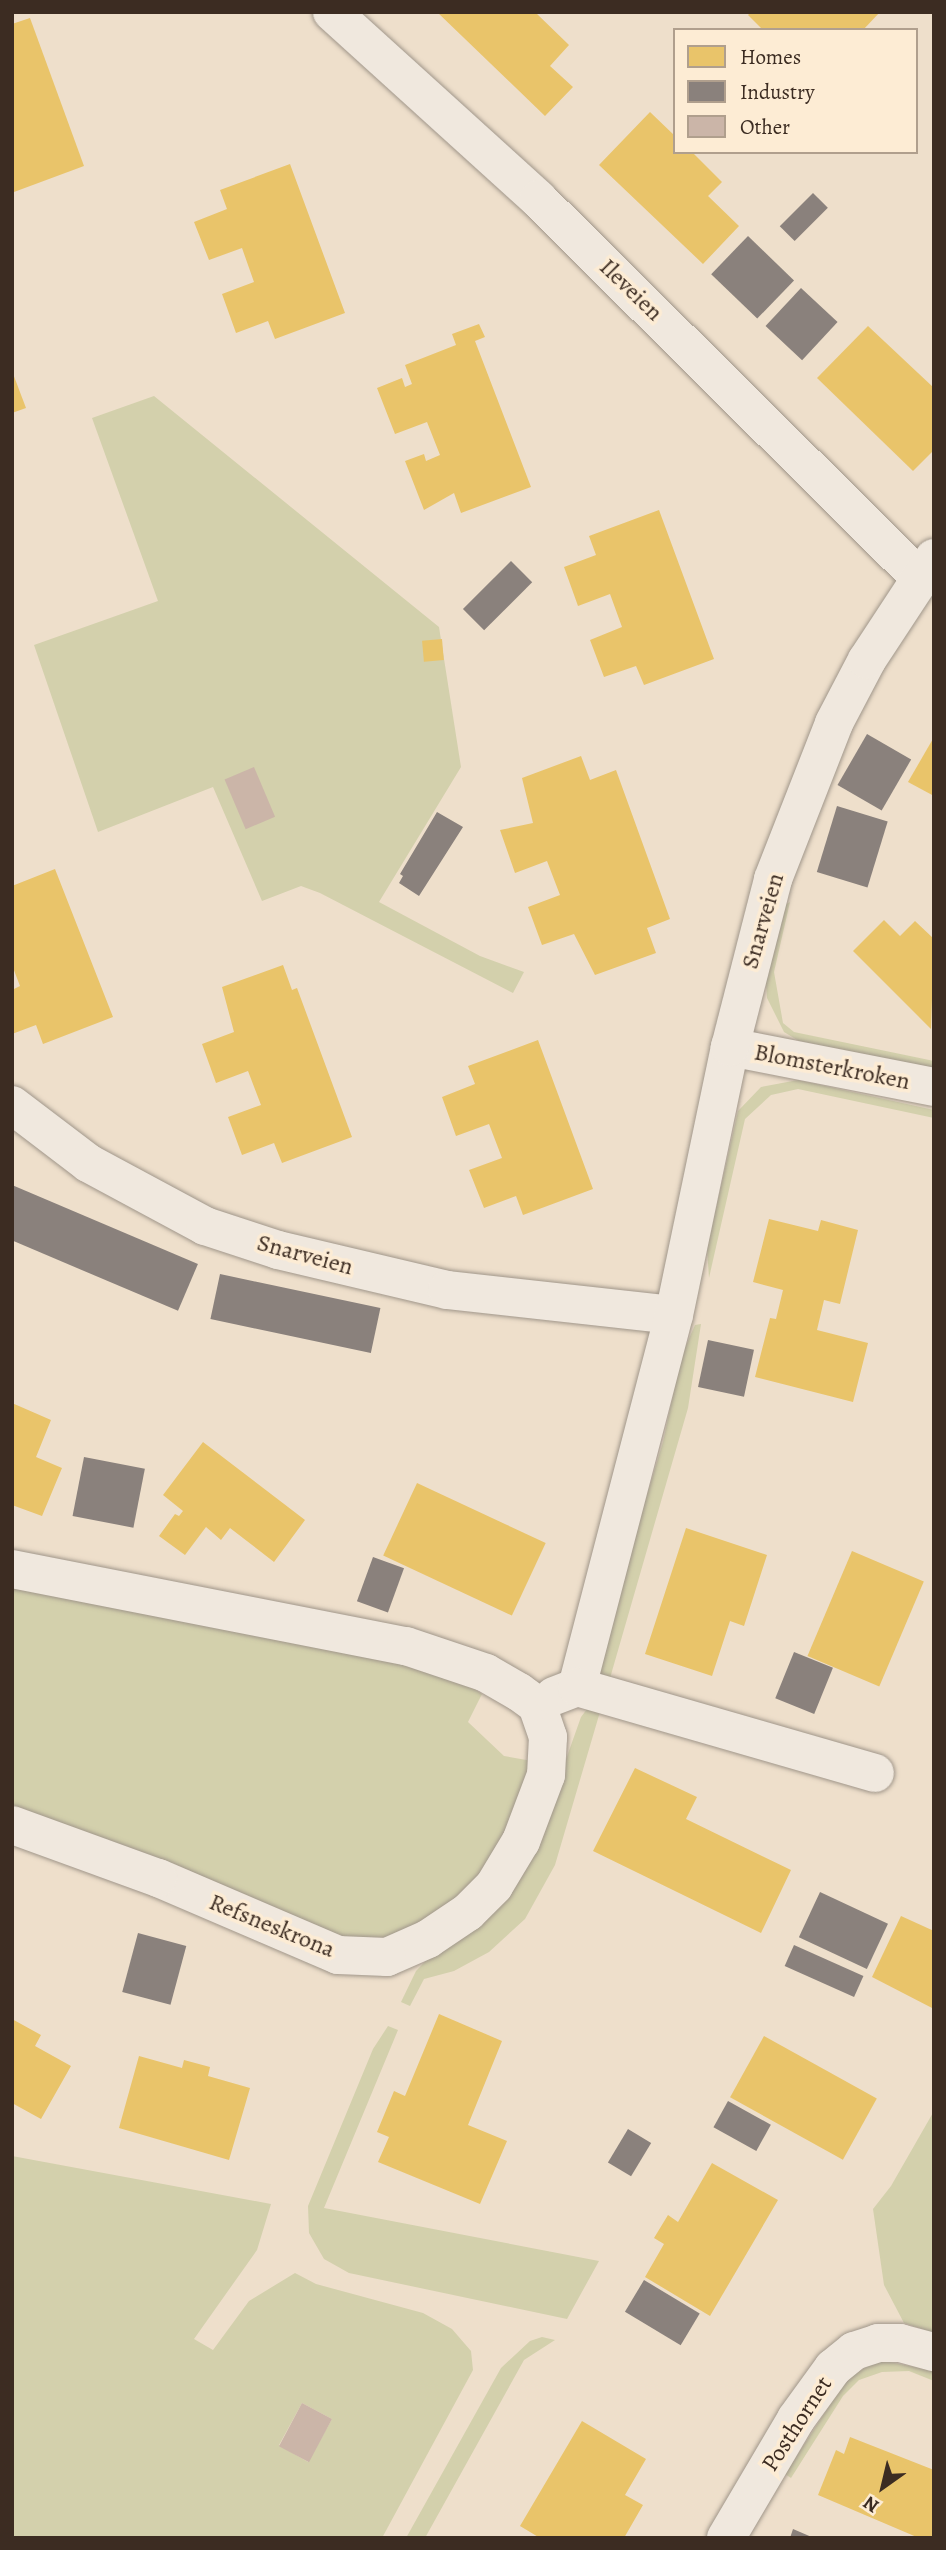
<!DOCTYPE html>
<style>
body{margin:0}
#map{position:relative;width:946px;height:2550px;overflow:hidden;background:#eedfcb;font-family:Alegreya,serif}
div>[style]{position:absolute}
.green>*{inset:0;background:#d3d0ac}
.homes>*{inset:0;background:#e9c46a;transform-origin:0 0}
.industry>*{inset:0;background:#8a817c;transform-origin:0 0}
.building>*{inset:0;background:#cbb5a8;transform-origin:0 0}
.roads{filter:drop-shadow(0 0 2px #a0968a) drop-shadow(0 0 2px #a0968a)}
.street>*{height:38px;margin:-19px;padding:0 19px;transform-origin:19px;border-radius:19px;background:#f0e8de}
span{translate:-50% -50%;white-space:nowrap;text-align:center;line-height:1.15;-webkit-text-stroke:7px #fdecd4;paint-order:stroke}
.street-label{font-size:24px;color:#3c2c22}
.frame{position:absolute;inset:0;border:14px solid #3c2c22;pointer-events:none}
.legend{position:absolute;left:673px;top:28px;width:245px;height:126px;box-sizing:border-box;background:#fdecd4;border:2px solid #b09f8d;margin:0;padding:9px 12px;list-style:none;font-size:21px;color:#3c2c22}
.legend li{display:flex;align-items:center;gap:14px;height:35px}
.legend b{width:35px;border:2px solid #b09f8d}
.north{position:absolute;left:848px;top:2452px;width:70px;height:70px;-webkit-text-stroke:5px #fdecd4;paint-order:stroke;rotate:214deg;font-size:19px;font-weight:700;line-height:28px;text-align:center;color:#3c2c22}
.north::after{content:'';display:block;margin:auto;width:24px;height:32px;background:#3c2c22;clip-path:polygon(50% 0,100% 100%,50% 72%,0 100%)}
</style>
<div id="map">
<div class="green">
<div style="clip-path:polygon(154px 396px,439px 627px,461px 767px,379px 902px,480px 956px,524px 972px,513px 993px,320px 893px,301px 886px,262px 901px,213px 787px,98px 832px,34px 645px,158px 601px,92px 418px)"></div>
<div style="clip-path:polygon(790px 902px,774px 972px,783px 1023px,794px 1032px,934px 1061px,934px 1068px,799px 1041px,784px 1032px,767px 998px,766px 983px,783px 906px)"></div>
<div style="clip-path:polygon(798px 1080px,934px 1110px,934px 1118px,798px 1089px,771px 1095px,745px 1119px,709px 1278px,707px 1248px,738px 1111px,761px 1087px)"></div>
<div style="clip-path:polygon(701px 1324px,688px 1408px,608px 1685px,596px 1680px,608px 1624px,663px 1442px,681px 1357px,695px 1325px)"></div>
<div style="clip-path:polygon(12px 1588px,360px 1653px,460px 1680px,482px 1694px,468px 1722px,504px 1756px,532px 1761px,515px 1831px,458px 1905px,384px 1940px,341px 1938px,12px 1810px)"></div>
<div style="clip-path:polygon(590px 1705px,602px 1705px,555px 1865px,525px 1919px,489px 1952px,454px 1971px,424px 1979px,410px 2006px,401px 2002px,416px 1971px,535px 1847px,581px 1717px)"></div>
<div style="clip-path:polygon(388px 2026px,398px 2030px,324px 2208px,599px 2261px,567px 2319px,349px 2273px,324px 2259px,309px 2233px,308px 2206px,373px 2049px)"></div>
<div style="clip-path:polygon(934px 2111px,934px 2333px,904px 2323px,884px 2285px,873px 2209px,891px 2186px)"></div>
<div style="clip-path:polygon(evenodd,12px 2156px,271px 2204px,257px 2250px,194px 2339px,213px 2350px,249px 2301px,295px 2273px,316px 2284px,423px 2313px,452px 2329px,471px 2351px,473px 2370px,382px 2538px,12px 2538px,12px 2156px,302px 2403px,332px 2419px,308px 2462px,279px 2445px,302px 2403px)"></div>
<div style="clip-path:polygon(542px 2337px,555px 2340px,524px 2360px,425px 2538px,406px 2538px,501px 2368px,530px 2341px)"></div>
<div style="clip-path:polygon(880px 2360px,934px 2371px,934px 2381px,909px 2371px,882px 2372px,859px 2380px,843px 2396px,791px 2478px,785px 2474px,848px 2377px)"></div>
</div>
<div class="homes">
<div style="clip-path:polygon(437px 12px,535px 12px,569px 45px,550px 66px,573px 87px,545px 116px)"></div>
<div style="clip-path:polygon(751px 12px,880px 12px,863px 30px,763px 30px,748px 15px)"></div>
<div style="clip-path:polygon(30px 18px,84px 166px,14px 192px,12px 24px)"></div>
<div style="clip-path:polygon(650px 112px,675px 136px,675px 152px,692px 152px,722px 182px,708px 196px,739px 226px,703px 264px,599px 165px)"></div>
<div style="clip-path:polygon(290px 164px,345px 313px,275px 339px,268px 321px,236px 333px,222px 294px,254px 282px,242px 248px,209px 260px,194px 222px,227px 209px,220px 190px)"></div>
<div style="clip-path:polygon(479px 324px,485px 337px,475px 341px,531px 487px,461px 513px,454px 493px,424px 510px,405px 461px,424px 454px,426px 461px,440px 455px,427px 422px,395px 434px,377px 388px,402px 378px,405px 387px,412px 384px,405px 365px,456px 345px,452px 334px)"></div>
<div style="clip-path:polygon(868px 326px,934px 388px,934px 450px,913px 471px,817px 378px)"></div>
<div style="clip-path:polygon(12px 371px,26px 408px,12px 413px)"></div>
<div style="clip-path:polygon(659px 510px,714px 659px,644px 685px,636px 666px,604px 677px,590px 640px,622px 627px,610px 594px,578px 606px,564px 567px,596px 555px,589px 536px)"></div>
<div style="left:442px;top:639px;width:21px;height:20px;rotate:85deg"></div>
<div style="clip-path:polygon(934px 737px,934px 796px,908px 782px)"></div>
<div style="clip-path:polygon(581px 756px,590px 780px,616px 770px,670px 919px,647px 928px,656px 953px,595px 975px,574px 934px,542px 945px,528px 907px,560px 895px,547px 861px,515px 873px,500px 830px,533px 823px,522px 778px)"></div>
<div style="clip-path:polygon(55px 869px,113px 1017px,43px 1044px,36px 1025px,12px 1034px,12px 990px,20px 986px,12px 965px,12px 886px)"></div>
<div style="clip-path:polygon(884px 920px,900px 936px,915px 921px,934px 939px,931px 1029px,853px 951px)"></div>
<div style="clip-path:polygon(283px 965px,292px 990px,297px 988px,352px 1137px,282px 1163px,274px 1143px,242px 1155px,228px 1117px,261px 1105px,248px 1071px,216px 1083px,202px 1044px,234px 1032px,222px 987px)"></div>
<div style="clip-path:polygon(538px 1040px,593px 1189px,523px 1215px,516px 1196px,484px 1208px,469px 1170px,502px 1158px,489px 1124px,456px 1136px,442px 1097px,475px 1084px,468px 1066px)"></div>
<div style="clip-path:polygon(769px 1219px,818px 1231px,821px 1220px,858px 1230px,840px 1304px,824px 1300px,817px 1330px,868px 1343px,853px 1402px,755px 1377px,770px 1318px,776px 1319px,783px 1290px,753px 1282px)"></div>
<div style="clip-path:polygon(12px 1403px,51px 1420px,36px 1457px,62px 1468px,42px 1516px,12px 1505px)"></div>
<div style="clip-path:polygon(203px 1442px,305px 1520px,274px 1562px,230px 1528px,221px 1540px,206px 1527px,185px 1555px,159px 1536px,175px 1514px,179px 1516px,183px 1511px,163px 1495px)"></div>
<div style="left:417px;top:1483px;width:142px;height:80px;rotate:25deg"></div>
<div style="clip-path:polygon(686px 1528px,767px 1555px,744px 1626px,730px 1621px,712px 1676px,645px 1654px)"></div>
<div style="left:852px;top:1551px;width:78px;height:114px;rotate:23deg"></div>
<div style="clip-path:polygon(635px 1768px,697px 1797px,686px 1819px,791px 1870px,761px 1933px,593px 1851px)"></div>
<div style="clip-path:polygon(901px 1916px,934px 1931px,934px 2009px,872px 1977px)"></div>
<div style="clip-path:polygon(439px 2014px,502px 2041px,468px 2125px,507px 2141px,480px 2204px,378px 2162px,389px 2137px,377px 2132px,394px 2091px,405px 2096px)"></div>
<div style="clip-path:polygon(12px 2019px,41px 2035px,35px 2046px,71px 2066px,41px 2119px,12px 2103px)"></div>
<div style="left:764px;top:2036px;width:129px;height:70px;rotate:29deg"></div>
<div style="clip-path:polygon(139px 2056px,182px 2068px,184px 2060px,210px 2067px,208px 2076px,250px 2088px,229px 2160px,119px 2128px)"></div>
<div style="clip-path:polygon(712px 2163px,778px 2200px,710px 2316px,645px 2277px,664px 2244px,654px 2238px,668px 2215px,678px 2222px)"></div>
<div style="clip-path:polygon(582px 2421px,646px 2459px,625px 2495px,643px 2505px,624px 2538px,540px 2538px,520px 2526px)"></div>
<div style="clip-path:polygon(850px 2437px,934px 2470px,934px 2538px,919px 2538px,818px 2495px,836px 2450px,844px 2454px)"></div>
</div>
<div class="industry">
<div style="left:813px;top:193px;width:21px;height:47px;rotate:45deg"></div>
<div style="left:748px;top:236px;width:64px;height:53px;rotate:44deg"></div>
<div style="left:801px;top:288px;width:50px;height:52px;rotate:43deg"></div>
<div style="left:511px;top:561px;width:30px;height:68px;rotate:45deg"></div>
<div style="left:867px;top:734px;width:51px;height:59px;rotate:30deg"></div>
<div style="left:837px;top:806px;width:53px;height:69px;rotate:17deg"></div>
<div style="clip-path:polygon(437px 812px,463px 827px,419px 896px,399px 883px,403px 876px,400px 874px)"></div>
<div style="left:12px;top:1185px;width:202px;height:51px;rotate:23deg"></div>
<div style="left:220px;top:1274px;width:164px;height:46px;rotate:12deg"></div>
<div style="left:708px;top:1340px;width:47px;height:48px;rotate:12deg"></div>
<div style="left:84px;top:1457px;width:62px;height:60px;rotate:11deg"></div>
<div style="left:373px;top:1557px;width:33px;height:47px;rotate:20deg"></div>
<div style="left:794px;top:1652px;width:42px;height:50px;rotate:22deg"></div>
<div style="left:820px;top:1892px;width:75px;height:50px;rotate:25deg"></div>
<div style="left:138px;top:1933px;width:50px;height:61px;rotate:15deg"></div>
<div style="left:794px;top:1945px;width:76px;height:23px;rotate:24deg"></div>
<div style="left:728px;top:2101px;width:49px;height:30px;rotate:29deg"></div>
<div style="left:628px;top:2129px;width:27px;height:39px;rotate:31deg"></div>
<div style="left:644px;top:2280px;width:65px;height:37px;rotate:31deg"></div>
<div style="clip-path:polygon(793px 2529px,814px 2538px,790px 2538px)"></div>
</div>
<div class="building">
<div style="left:254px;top:767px;width:54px;height:32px;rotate:67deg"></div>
<div style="left:302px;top:2403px;width:34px;height:49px;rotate:28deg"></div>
</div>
<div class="roads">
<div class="street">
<div style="left:332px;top:12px;width:278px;rotate:42.2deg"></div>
<div style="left:538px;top:199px;width:537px;rotate:44.77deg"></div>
<div style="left:730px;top:1047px;width:208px;rotate:11.1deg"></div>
<div style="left:12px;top:1105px;width:96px;rotate:37.3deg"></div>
<div style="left:88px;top:1163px;width:133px;rotate:28.3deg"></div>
<div style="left:205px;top:1226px;width:77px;rotate:18.2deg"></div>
<div style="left:278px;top:1250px;width:174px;rotate:13.3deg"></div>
<div style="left:447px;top:1290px;width:228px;rotate:6.3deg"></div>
<div style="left:674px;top:1315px;width:274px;rotate:-78.2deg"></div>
<div style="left:730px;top:1047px;width:173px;rotate:-75.6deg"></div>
<div style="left:773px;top:879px;width:168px;rotate:-68.6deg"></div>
<div style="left:834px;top:723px;width:71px;rotate:-62.4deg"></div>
<div style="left:867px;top:660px;width:122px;rotate:-56.7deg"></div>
<div style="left:12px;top:1569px;width:401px;rotate:11.1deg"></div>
<div style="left:406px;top:1646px;width:84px;rotate:18.6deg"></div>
<div style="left:486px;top:1673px;width:38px;rotate:30deg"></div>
<div style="left:519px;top:1692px;width:22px;rotate:36deg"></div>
<div style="left:537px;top:1705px;width:34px;rotate:71deg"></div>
<div style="left:548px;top:1737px;width:38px;rotate:93deg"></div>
<div style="left:546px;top:1775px;width:71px;rotate:110.7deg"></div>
<div style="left:521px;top:1841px;width:52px;rotate:121deg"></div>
<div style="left:494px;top:1886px;width:37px;rotate:135deg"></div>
<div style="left:468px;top:1912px;width:48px;rotate:146deg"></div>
<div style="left:428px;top:1939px;width:45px;rotate:156.3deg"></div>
<div style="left:387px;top:1957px;width:49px;rotate:-177.7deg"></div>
<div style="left:338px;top:1955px;width:196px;rotate:-156.8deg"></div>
<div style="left:158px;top:1878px;width:155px;rotate:-160deg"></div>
<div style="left:577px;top:1687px;width:384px;rotate:-75.4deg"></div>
<div style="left:554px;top:1696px;width:25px;rotate:-21deg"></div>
<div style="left:577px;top:1687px;width:310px;rotate:16.1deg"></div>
<div style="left:726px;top:2538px;width:138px;rotate:-59.5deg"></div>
<div style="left:796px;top:2419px;width:63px;rotate:-54deg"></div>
<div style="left:833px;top:2368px;width:27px;rotate:-39deg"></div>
<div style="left:854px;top:2351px;width:25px;rotate:-18deg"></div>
<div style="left:878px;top:2343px;width:22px"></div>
<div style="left:900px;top:2343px;width:35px;rotate:15deg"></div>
</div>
</div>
<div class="street-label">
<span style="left:631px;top:290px;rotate:44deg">Ileveien</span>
<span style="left:763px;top:921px;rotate:-74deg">Snarveien</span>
<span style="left:832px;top:1067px;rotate:11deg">Blomsterkroken</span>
<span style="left:305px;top:1255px;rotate:15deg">Snarveien</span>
<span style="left:272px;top:1926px;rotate:22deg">Refsneskrona</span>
<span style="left:797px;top:2424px;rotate:-57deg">Posthornet</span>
</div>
<div class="frame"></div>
<ul class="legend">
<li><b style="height:19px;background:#e9c46a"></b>Homes</li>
<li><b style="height:19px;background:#8a817c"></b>Industry</li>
<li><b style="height:19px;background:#cbb5a8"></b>Other</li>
</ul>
<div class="north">N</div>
</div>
